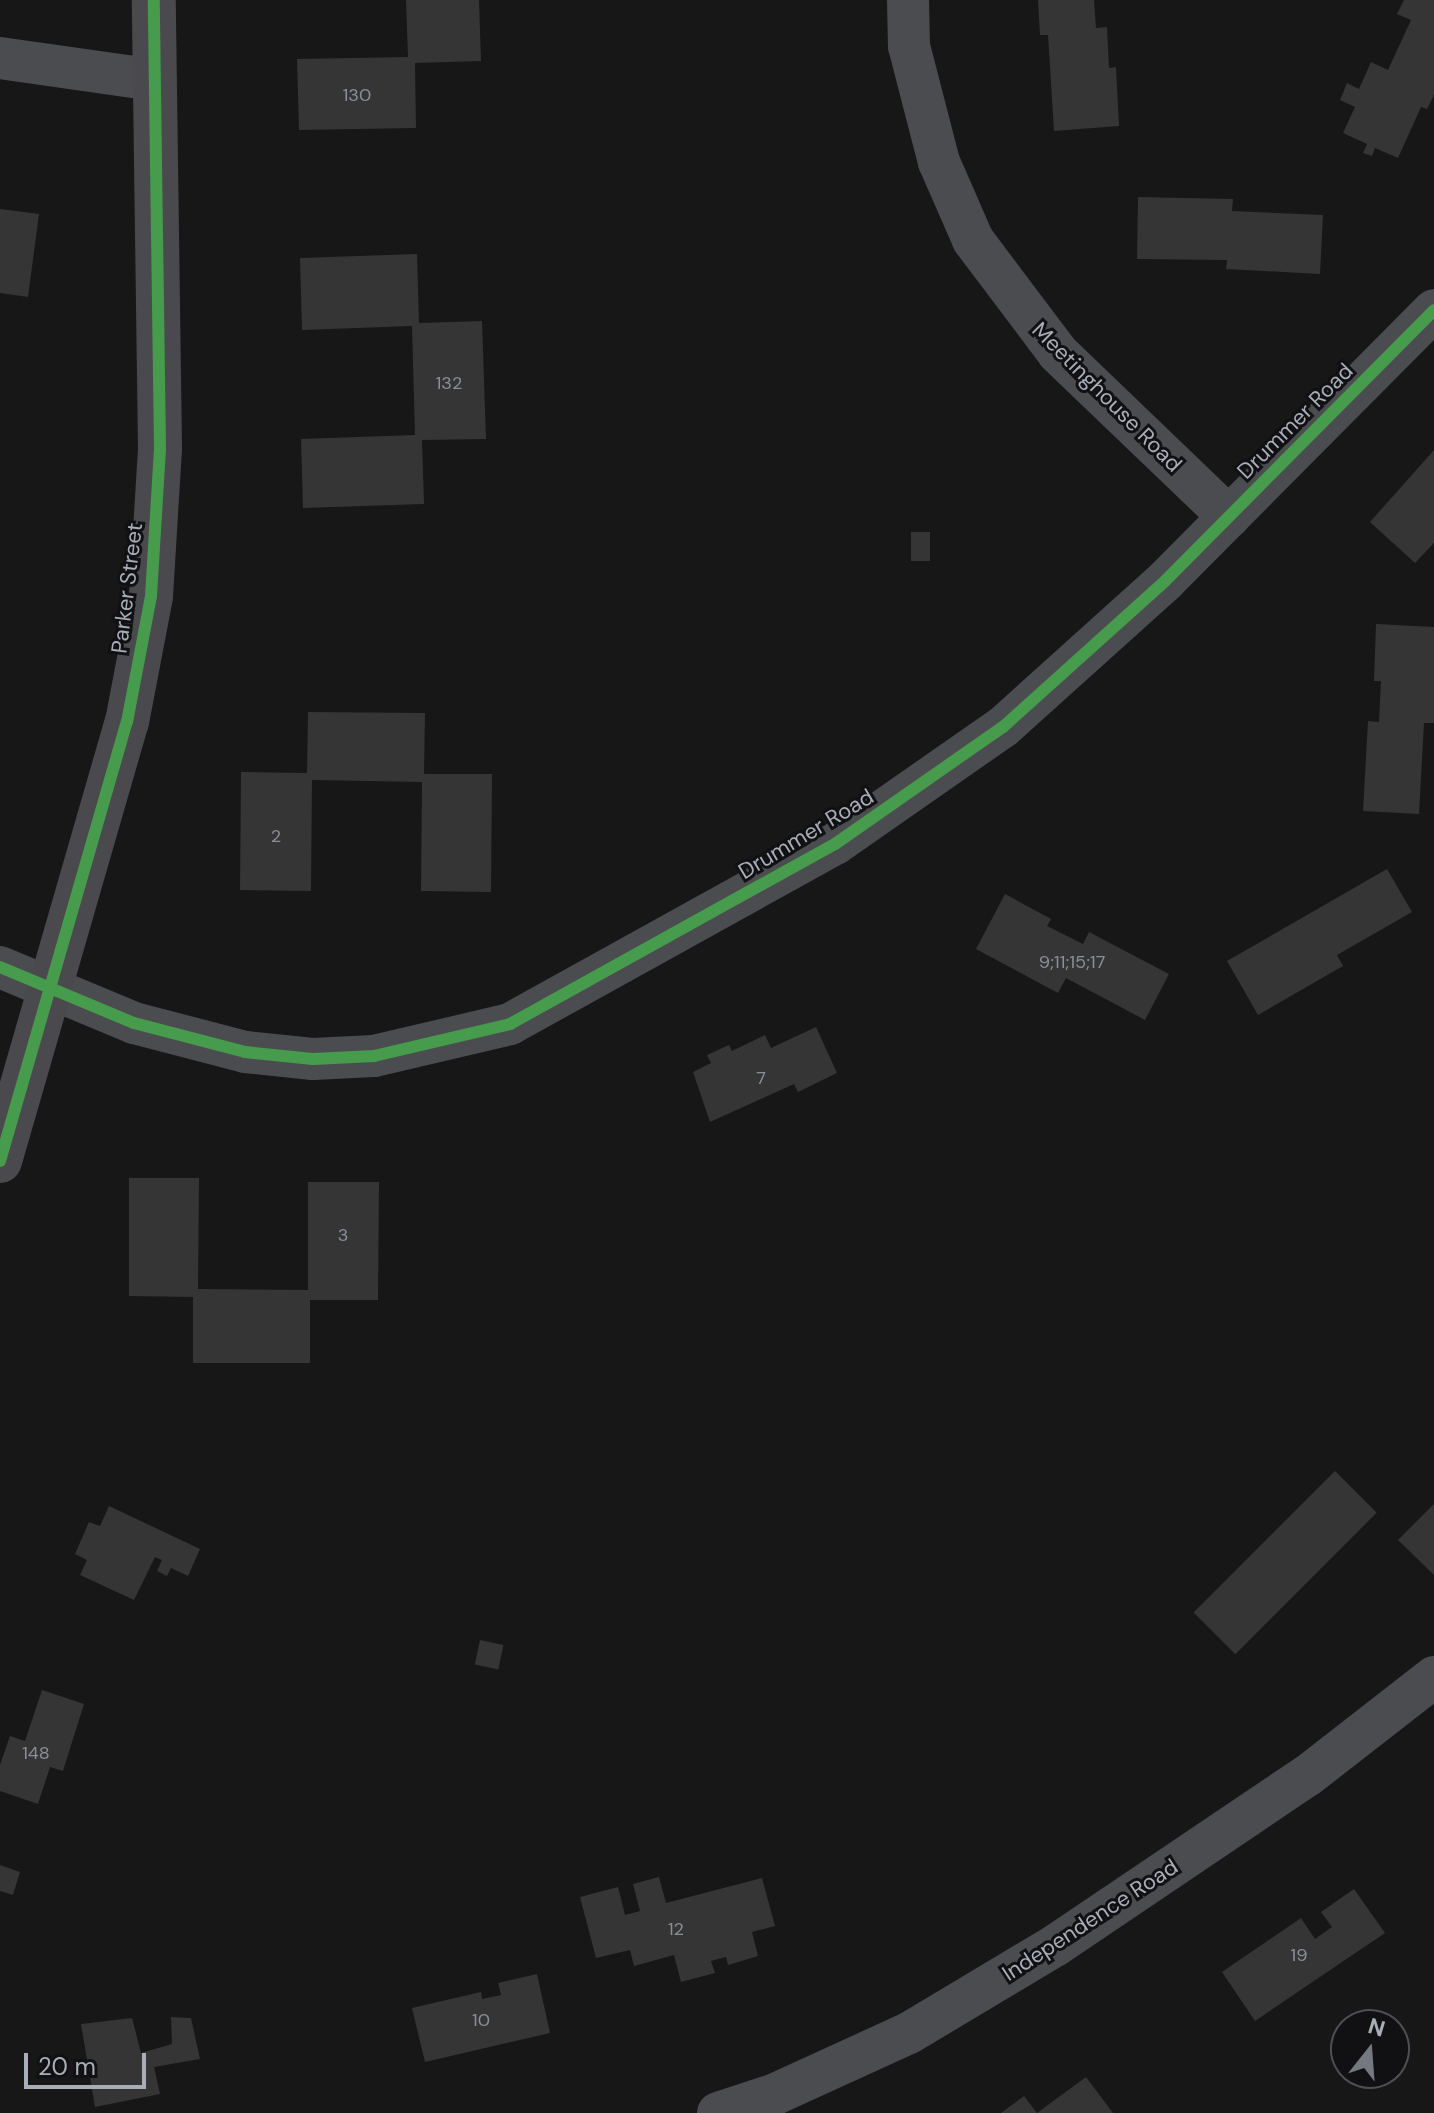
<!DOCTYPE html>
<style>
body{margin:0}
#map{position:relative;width:1434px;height:2113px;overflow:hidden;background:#171717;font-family:"DM Sans",sans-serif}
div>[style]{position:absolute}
.building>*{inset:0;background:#353536;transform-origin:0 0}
.street>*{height:42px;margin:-21px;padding:0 21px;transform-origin:21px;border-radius:21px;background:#4b4c50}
.secondary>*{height:44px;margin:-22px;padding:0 22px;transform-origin:22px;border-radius:22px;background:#4a4a4e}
.cycleway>*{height:12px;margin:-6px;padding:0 6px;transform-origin:6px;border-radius:6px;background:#469c4c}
span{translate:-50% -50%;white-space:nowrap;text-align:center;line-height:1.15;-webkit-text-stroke:6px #111113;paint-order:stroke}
.number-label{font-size:18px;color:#8b8f98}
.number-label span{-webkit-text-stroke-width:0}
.street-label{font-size:22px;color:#a8adb8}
.north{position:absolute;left:1330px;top:2009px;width:80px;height:80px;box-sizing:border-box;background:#111113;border:2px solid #4d4f55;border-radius:50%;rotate:17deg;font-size:22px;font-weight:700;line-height:32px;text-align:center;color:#a8adb8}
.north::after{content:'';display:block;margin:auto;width:28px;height:36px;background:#757880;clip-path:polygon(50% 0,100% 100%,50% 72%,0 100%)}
.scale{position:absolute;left:24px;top:2053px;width:122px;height:36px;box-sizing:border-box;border:4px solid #a8adb8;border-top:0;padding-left:10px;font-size:24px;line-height:28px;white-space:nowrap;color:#a8adb8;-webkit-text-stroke:6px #111113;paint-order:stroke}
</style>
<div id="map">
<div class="building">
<div style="clip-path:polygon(406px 0,479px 0,481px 61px,415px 63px,416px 128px,299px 130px,297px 59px,408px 57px)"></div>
<div style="clip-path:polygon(1038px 0,1094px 0,1096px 28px,1107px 27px,1109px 68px,1116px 67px,1119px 126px,1054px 131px,1048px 35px,1040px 35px)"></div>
<div style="clip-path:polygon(1404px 0,1434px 0,1434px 95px,1427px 109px,1421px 107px,1398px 158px,1375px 148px,1372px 156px,1363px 153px,1367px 144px,1343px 133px,1355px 107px,1340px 100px,1347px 83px,1359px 89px,1371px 62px,1388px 70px,1411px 20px,1397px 14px)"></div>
<div style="clip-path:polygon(1138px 197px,1233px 199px,1232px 211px,1323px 215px,1320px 274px,1226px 269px,1227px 260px,1137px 259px)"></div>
<div style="clip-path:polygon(0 209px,39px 214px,28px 297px,0 293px)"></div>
<div style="clip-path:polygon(417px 254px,419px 323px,482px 321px,486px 439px,422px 440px,424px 504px,303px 508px,301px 439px,415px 435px,412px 326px,302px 330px,300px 258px)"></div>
<div style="clip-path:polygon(1434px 450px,1434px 543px,1415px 563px,1370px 522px)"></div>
<div style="left:911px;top:532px;width:19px;height:29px"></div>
<div style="clip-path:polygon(1376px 624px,1434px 627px,1434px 723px,1424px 723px,1419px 814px,1363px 811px,1368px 721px,1379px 722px,1381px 681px,1374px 681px)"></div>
<div style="clip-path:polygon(308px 712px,425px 713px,424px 774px,492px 774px,491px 892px,421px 891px,422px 782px,312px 780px,311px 891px,240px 890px,241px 772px,307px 773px)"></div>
<div style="clip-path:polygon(1387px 869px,1412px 912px,1337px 955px,1343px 966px,1258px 1015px,1227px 961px)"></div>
<div style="clip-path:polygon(1005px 894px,1051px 919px,1047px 926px,1083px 944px,1089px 932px,1169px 974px,1145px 1020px,1066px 978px,1058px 993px,976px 949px)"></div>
<div style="clip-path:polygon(816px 1027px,837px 1073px,798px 1092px,794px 1084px,710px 1122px,693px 1072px,711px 1063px,707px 1055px,729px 1045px,732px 1051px,765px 1035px,771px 1048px)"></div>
<div style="clip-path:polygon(129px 1178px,199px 1178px,198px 1289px,308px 1290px,308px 1182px,379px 1182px,378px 1300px,310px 1300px,310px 1363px,193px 1363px,193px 1297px,129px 1296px)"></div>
<div style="left:1335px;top:1471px;width:59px;height:200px;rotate:45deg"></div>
<div style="clip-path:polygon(1434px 1504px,1434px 1575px,1398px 1540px)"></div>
<div style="clip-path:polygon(109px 1506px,200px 1549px,188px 1576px,171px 1568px,167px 1576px,157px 1571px,162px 1560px,155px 1557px,134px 1600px,80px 1575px,87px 1560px,75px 1554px,89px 1522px,100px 1526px)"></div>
<div style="left:480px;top:1640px;width:24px;height:25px;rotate:12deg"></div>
<div style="clip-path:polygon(42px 1690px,84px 1704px,63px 1771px,50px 1767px,38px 1804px,0 1791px,0 1765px,10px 1736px,25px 1741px)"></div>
<div style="clip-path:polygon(0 1865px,20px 1872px,13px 1895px,0 1891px)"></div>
<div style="clip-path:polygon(659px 1877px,666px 1903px,762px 1878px,775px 1926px,752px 1932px,758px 1956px,728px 1965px,726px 1957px,711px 1961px,715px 1973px,681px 1982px,674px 1955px,634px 1966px,630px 1950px,596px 1958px,580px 1897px,618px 1887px,625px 1915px,640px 1911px,633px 1884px)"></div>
<div style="clip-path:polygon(1354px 1889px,1385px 1933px,1255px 2021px,1222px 1972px,1301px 1918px,1315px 1939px,1332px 1927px,1321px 1912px)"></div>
<div style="clip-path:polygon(537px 1974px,550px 2033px,425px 2062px,412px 2008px,481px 1992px,482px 1999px,501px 1995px,498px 1983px)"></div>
<div style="clip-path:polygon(171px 2017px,191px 2018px,200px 2059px,154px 2067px,160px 2094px,95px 2107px,81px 2024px,132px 2018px,141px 2053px,172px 2044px)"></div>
<div style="clip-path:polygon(1086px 2077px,1113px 2113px,1037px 2113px)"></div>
<div style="clip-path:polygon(1024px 2096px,1037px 2113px,1001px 2113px)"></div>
</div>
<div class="street">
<div style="left:908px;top:0;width:46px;rotate:88.8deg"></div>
<div style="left:909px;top:46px;width:120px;rotate:75.5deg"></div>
<div style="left:939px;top:162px;width:85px;rotate:66.4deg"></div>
<div style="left:973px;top:240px;width:141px;rotate:53deg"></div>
<div style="left:1058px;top:353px;width:237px;rotate:43.8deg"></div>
<div style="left:0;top:58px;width:157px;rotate:8.1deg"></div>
<div style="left:0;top:967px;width:145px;rotate:22.7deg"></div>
<div style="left:134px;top:1023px;width:115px;rotate:14.6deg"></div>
<div style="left:245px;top:1052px;width:68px;rotate:5.9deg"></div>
<div style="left:313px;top:1059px;width:61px;rotate:-2.8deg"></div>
<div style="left:374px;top:1056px;width:140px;rotate:-13.2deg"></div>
<div style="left:510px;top:1024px;width:372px;rotate:-29deg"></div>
<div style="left:835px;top:844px;width:205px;rotate:-34.9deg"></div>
<div style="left:1003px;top:727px;width:219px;rotate:-42deg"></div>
<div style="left:1166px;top:580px;width:380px;rotate:-45.2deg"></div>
<div style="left:718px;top:2113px;width:58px;rotate:-18.1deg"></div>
<div style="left:773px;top:2095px;width:149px;rotate:-24.5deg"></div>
<div style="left:909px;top:2033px;width:171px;rotate:-30.9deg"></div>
<div style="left:1056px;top:1945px;width:303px;rotate:-34deg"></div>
<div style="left:1307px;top:1776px;width:161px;rotate:-37.9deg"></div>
</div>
<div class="secondary">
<div style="left:0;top:1161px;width:457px;rotate:-73.9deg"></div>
<div style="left:127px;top:722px;width:128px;rotate:-79.2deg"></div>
<div style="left:151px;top:596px;width:148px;rotate:-86.5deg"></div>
<div style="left:160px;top:448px;width:448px;rotate:-90.8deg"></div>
</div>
<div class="cycleway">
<div style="left:0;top:967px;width:145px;rotate:22.7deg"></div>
<div style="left:134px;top:1023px;width:115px;rotate:14.6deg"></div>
<div style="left:245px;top:1052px;width:68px;rotate:5.9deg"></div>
<div style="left:313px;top:1059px;width:61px;rotate:-2.8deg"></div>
<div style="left:374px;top:1056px;width:140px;rotate:-13.2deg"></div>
<div style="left:510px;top:1024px;width:372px;rotate:-29deg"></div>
<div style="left:835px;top:844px;width:205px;rotate:-34.9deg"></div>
<div style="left:1003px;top:727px;width:219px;rotate:-42deg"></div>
<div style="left:1166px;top:580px;width:380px;rotate:-45.2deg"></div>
<div style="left:0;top:1161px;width:457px;rotate:-73.9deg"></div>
<div style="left:127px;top:722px;width:128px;rotate:-79.2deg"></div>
<div style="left:151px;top:596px;width:148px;rotate:-86.5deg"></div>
<div style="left:160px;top:448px;width:448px;rotate:-90.8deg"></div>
</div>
<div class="number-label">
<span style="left:357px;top:95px">130</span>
<span style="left:449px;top:383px">132</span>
<span style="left:276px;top:836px">2</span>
<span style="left:1072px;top:962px">9;11;15;17</span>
<span style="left:761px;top:1078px">7</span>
<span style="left:343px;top:1235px">3</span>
<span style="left:36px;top:1753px">148</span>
<span style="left:676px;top:1929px">12</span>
<span style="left:1299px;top:1955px">19</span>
<span style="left:481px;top:2020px">10</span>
</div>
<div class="street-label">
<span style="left:1107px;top:397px;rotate:45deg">Meetinghouse Road</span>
<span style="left:1295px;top:421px;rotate:-45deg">Drummer Road</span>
<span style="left:127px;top:588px;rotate:-83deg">Parker Street</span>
<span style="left:806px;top:834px;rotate:-31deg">Drummer Road</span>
<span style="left:1090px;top:1920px;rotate:-33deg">Independence Road</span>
</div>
<div class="north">N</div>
<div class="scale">20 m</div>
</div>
